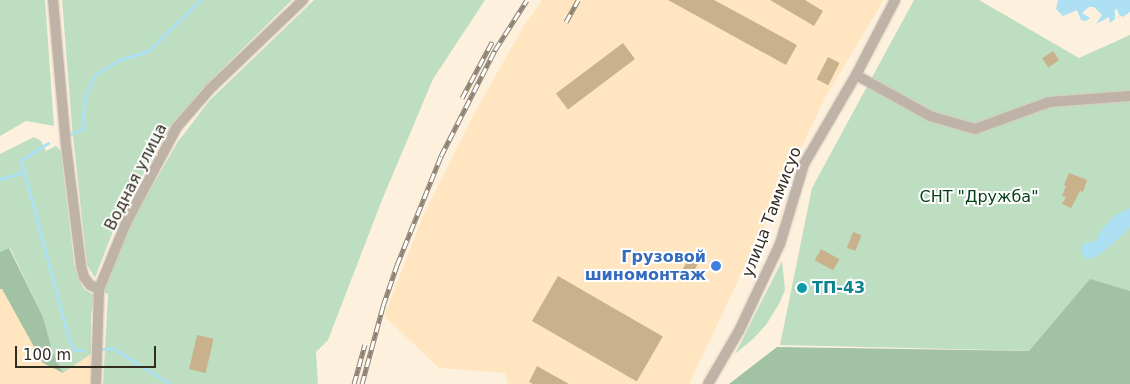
<!DOCTYPE html>
<meta charset="utf-8">
<style>
body{margin:0}
#map{position:relative;width:1130px;height:384px;overflow:hidden;background:#fdf1de;font-family:"DejaVu Sans",sans-serif}
div>[style]{position:absolute}
.built>*{inset:0;background:#ffe6c0}
.green>*{inset:0;background:#bddec0}
.forest>*{inset:0;background:#a1c3a4}
.water>*{inset:0;background:#ade0f2}
.stream>*{height:3px;margin:-1.5px;padding:0 1.5px;transform-origin:1.5px;border-radius:1.5px;background:#ade0f2}
.building>*{inset:0;background:#c9b18c;transform-origin:0 0}
.roads{filter:drop-shadow(0 0 1px #d8cdbc) drop-shadow(0 0 1px #d8cdbc)}
.minor>*{height:10px;margin:-5px;padding:0 5px;transform-origin:5px;border-radius:5px;background:#bfb3a8}
.rail>*{height:5px;margin-top:-2.5px;transform-origin:0;background:repeating-linear-gradient(90deg,#fff 0 9px,#8d8374 0 18px);box-sizing:border-box;border-block:1px solid #8d8374}
.dots>*{width:14px;height:14px;translate:-50% -50%;box-sizing:border-box;border:2px solid #fff;border-radius:50%}
span{translate:-50% -50%;white-space:nowrap;text-align:center;line-height:1.15;-webkit-text-stroke:4px #fff;paint-order:stroke}
.street-label{font-size:16px;color:#322b1f}
.park-label{font-size:16px;color:#063e16}
.shop-label{font-size:16px;color:#366cbe;font-weight:700}
.right{translate:-100% -50%;text-align:right}
.culture-label{font-size:16px;color:#0d838f;font-weight:700}
.left{translate:0 -50%;text-align:left}
.scale{position:absolute;left:15px;top:346px;width:141px;height:22px;box-sizing:border-box;border:2px solid #322b1f;border-top:0;padding-left:6px;font-size:15px;line-height:18px;white-space:nowrap;color:#322b1f;-webkit-text-stroke:4px #fff;paint-order:stroke}
</style>
<div id="map">
<div class="built">
<div style="clip-path:polygon(542px 0,884px 0,825px 98px,689px 384px,508px 384px,505px 373px,439px 368px,384px 316px,423px 216px,475px 112px,523px 27px)"></div>
<div style="clip-path:polygon(2px 288px,63px 373px,91px 354px,91px 384px,0 384px,0 289px)"></div>
</div>
<div class="green">
<div style="clip-path:polygon(0 0,45px 0,54px 126px,26px 121px,0 136px)"></div>
<div style="clip-path:polygon(62px 0,292px 0,202px 89px,165px 136px,118px 218px,95px 278px,87px 265px,72px 126px)"></div>
<div style="clip-path:polygon(314px 0,485px 0,433px 79px,382px 200px,328px 340px,316px 352px,318px 384px,103px 384px,108px 294px,103px 292px,130px 225px,177px 143px,209px 101px)"></div>
<div style="clip-path:polygon(914px 0,979px 0,1079px 58px,1130px 35px,1130px 353px,780px 345px,812px 188px)"></div>
<div style="clip-path:polygon(34px 137px,41px 141px,46px 151px,56px 146px,61px 151px,74px 263px,79px 280px,84px 289px,94px 295px,91px 316px,91px 354px,63px 373px,53px 353px,43px 317px,10px 248px,0 252px,0 154px)"></div>
<div style="clip-path:polygon(782px 261px,785px 290px,780px 302px,766px 325px,753px 339px,735px 354px)"></div>
</div>
<div class="forest">
<div style="clip-path:polygon(9px 248px,43px 317px,53px 353px,63px 373px,43px 363px,2px 289px,0 289px,0 252px)"></div>
<div style="clip-path:polygon(1090px 279px,1130px 291px,1130px 384px,729px 384px,777px 347px,1029px 351px)"></div>
</div>
<div class="water">
<div style="clip-path:polygon(1058px 0,1130px 0,1130px 12px,1123px 17px,1119px 15px,1117px 9px,1115px 9px,1115px 19px,1110px 23px,1109px 17px,1096px 24px,1102px 15px,1094px 7px,1089px 7px,1082px 13px,1090px 18px,1086px 21px,1081px 20px,1077px 10px,1063px 16px,1056px 9px)"></div>
<div style="clip-path:polygon(1130px 208px,1130px 227px,1113px 244px,1097px 256px,1086px 260px,1081px 250px,1084px 243px,1096px 241px,1102px 229px,1114px 216px)"></div>
</div>
<div class="stream">
<div style="left:70px;top:134px;width:15px;rotate:-20deg"></div>
<div style="left:84px;top:129px;width:6px;rotate:-108deg"></div>
<div style="left:82px;top:123px;width:26px;rotate:-83deg"></div>
<div style="left:85px;top:97px;width:24px;rotate:-66deg"></div>
<div style="left:95px;top:75px;width:28px;rotate:-32deg"></div>
<div style="left:119px;top:60px;width:30px;rotate:-17deg"></div>
<div style="left:148px;top:51px;width:73px;rotate:-44.4deg"></div>
<div style="left:48px;top:143px;width:32px;rotate:148deg"></div>
<div style="left:21px;top:160px;width:186px;rotate:75.1deg"></div>
<div style="left:69px;top:340px;width:12px;rotate:59deg"></div>
<div style="left:75px;top:350px;width:9px"></div>
<div style="left:0;top:179px;width:25px;rotate:-16deg"></div>
<div style="left:102px;top:349px;width:10px;rotate:-6deg"></div>
<div style="left:112px;top:348px;width:68px;rotate:31.8deg"></div>
</div>
<div class="building">
<div style="clip-path:polygon(668px 0,714px 0,797px 45px,786px 65px)"></div>
<div style="clip-path:polygon(770px 0,805px 0,823px 11px,814px 26px)"></div>
<div style="left:623px;top:43px;width:20px;height:84px;rotate:53deg"></div>
<div style="left:1053px;top:51px;width:11px;height:13px;rotate:56deg"></div>
<div style="left:828px;top:57px;width:13px;height:25px;rotate:27deg"></div>
<div style="clip-path:polygon(1069px 173px,1087px 180px,1083px 192px,1080px 191px,1071px 208px,1062px 204px,1066px 197px,1062px 196px,1066px 186px,1064px 185px)"></div>
<div style="left:853px;top:232px;width:9px;height:17px;rotate:21deg"></div>
<div style="left:821px;top:249px;width:21px;height:13px;rotate:29deg"></div>
<div style="left:688px;top:259px;width:11px;height:21px;rotate:27deg"></div>
<div style="left:558px;top:276px;width:121px;height:52px;rotate:30deg"></div>
<div style="left:197px;top:335px;width:17px;height:35px;rotate:13deg"></div>
<div style="clip-path:polygon(537px 366px,569px 384px,533px 384px,529px 382px)"></div>
</div>
<div class="roads">
<div class="minor">
<div style="left:53px;top:0;width:146px;rotate:84.9deg"></div>
<div style="left:66px;top:145px;width:122px;rotate:82.9deg"></div>
<div style="left:81px;top:266px;width:11px;rotate:75deg"></div>
<div style="left:84px;top:277px;width:10px;rotate:53deg"></div>
<div style="left:90px;top:285px;width:10px;rotate:24deg"></div>
<div style="left:856px;top:75px;width:85px;rotate:29deg"></div>
<div style="left:930px;top:116px;width:47px;rotate:16.1deg"></div>
<div style="left:975px;top:129px;width:79px;rotate:-20deg"></div>
<div style="left:1049px;top:102px;width:81px;rotate:-4.2deg"></div>
<div style="left:96px;top:384px;width:95px;rotate:-88.2deg"></div>
<div style="left:99px;top:289px;width:71px;rotate:-67.8deg"></div>
<div style="left:126px;top:223px;width:109px;rotate:-62deg"></div>
<div style="left:177px;top:127px;width:50px;rotate:-49deg"></div>
<div style="left:210px;top:89px;width:129px;rotate:-43.7deg"></div>
<div style="left:708px;top:384px;width:61px;rotate:-59.7deg"></div>
<div style="left:739px;top:331px;width:96px;rotate:-64.8deg"></div>
<div style="left:780px;top:244px;width:84px;rotate:-73.3deg"></div>
<div style="left:804px;top:164px;width:103px;rotate:-59.7deg"></div>
<div style="left:856px;top:75px;width:85px;rotate:-62.5deg"></div>
</div>
</div>
<div class="rail">
<div style="left:566px;top:22px;width:25px;rotate:-61deg"></div>
<div style="left:462px;top:98px;width:64px;rotate:-61.8deg"></div>
<div style="left:354px;top:384px;width:41px;rotate:-74.6deg"></div>
<div style="left:362px;top:384px;width:81px;rotate:-74.9deg"></div>
<div style="left:383px;top:306px;width:43px;rotate:-71.1deg"></div>
<div style="left:397px;top:265px;width:118px;rotate:-68deg"></div>
<div style="left:441px;top:156px;width:119px;rotate:-63deg"></div>
<div style="left:495px;top:50px;width:59px;rotate:-57.4deg"></div>
</div>
<div class="dots">
<div style="left:716px;top:266px;background:#3f7fe0"></div>
<div style="left:802px;top:288px;background:#0f9aa8"></div>
</div>
<div class="street-label">
<span style="left:136px;top:177px;rotate:-63deg">Водная улица</span>
<span style="left:772px;top:212px;rotate:-69deg">улица Таммисуо</span>
</div>
<div class="park-label">
<span style="left:979px;top:197px">СНТ "Дружба"</span>
</div>
<div class="shop-label">
<span class="right" style="left:706px;top:266px">Грузовой<br>шиномонтаж</span>
</div>
<div class="culture-label">
<span class="left" style="left:812px;top:288px">ТП-43</span>
</div>
<div class="scale">100 m</div>
</div>
